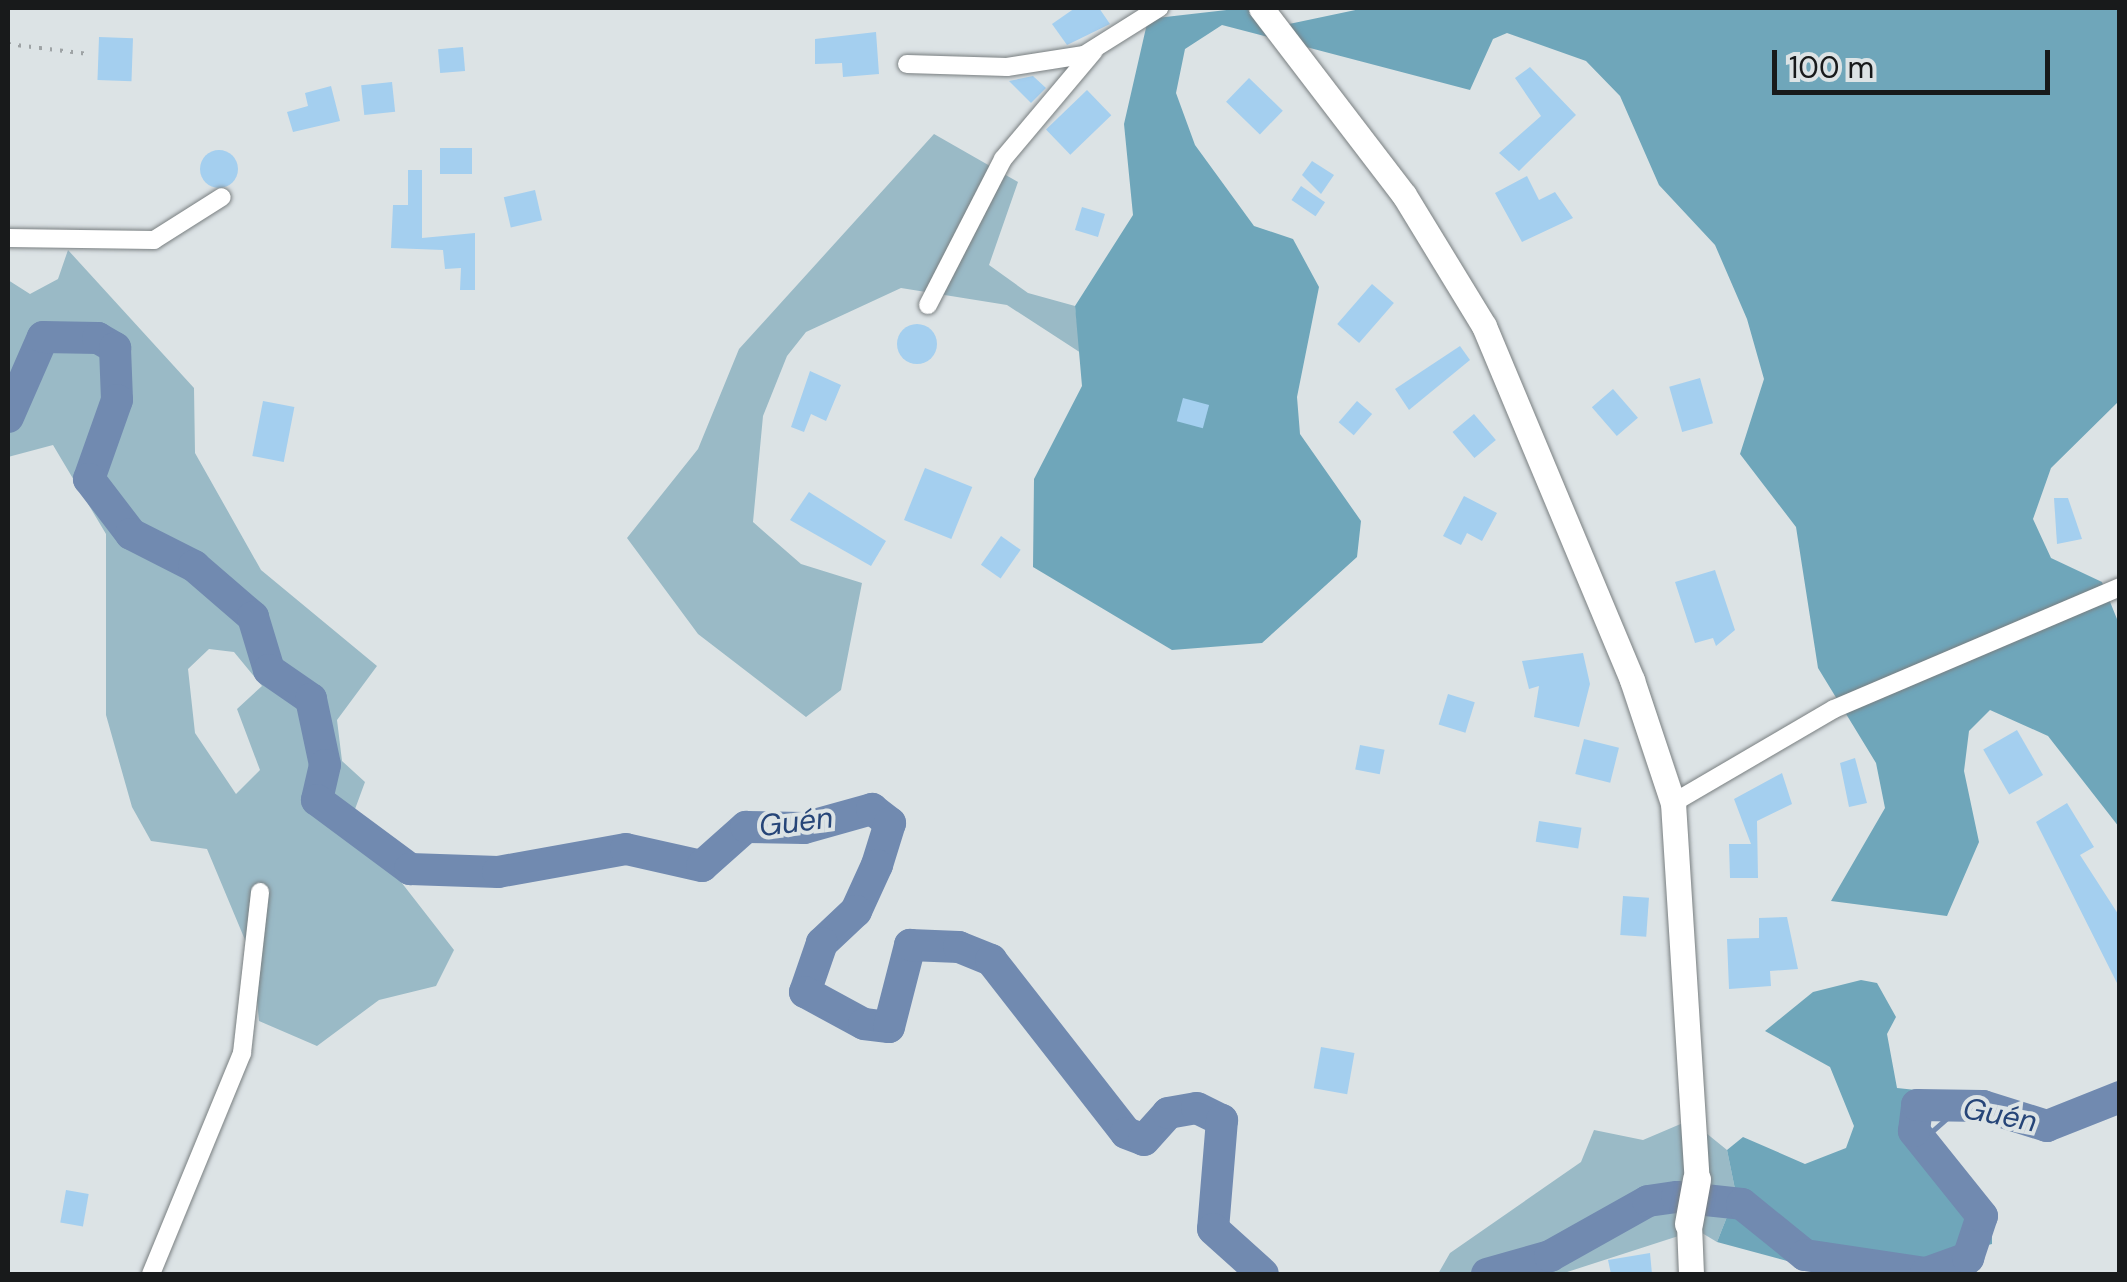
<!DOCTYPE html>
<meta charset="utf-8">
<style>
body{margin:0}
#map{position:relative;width:2127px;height:1282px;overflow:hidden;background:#dce3e5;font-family:"DM Sans",sans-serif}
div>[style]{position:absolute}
.green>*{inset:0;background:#9abac6}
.forest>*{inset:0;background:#6fa6ba}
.stream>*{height:5px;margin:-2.5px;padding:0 2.5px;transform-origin:2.5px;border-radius:2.5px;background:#718ab0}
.river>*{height:32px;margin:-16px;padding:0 16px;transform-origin:16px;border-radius:16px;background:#718ab0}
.building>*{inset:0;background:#a4cfef;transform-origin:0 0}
.round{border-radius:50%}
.path>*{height:4px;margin-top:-2px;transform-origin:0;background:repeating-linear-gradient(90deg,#9ea3a5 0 2.5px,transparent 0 10.5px)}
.roads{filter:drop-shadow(0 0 2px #797f81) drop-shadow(0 0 2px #797f81)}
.minor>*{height:18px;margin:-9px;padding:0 9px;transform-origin:9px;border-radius:9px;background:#fff}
.secondary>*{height:25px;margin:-12.5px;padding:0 12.5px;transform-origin:12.5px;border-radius:12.5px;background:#fff}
.primary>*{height:28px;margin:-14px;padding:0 14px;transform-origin:14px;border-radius:14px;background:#fff}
span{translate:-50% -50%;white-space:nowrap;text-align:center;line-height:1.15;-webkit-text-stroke:8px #dce3e5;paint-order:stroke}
.water-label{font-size:30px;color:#264578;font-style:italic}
.frame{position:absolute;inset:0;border:10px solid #181a1b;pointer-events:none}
.scale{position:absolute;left:1772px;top:50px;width:278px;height:45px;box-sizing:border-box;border:5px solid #181a1b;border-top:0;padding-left:12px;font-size:30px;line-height:35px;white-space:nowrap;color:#181a1b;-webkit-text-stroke:8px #dce3e5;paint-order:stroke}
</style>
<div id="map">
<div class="green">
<div style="clip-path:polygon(934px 134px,1018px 182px,989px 265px,1028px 293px,1075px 306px,1081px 353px,1007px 305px,901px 288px,806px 332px,787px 356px,763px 416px,753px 522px,801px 564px,862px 583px,841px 690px,806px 717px,698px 634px,627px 538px,698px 449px,739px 349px)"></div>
<div style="clip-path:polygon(evenodd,68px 250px,194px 388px,195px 453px,261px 570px,377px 666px,337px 720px,342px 761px,365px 782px,344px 839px,398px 878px,454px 950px,436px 986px,379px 1000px,317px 1046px,259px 1021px,253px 959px,207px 849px,151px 841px,132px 807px,106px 715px,106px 534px,53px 445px,8px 457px,8px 280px,30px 294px,58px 279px,68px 250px,209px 649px,234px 652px,262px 686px,237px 709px,260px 770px,236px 794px,195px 733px,188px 669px,209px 649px)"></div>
<div style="clip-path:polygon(1690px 1120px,1727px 1150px,1736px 1194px,1717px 1242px,1697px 1230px,1561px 1274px,1438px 1274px,1450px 1253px,1581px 1162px,1594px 1130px,1643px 1140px)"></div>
</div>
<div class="forest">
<div style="clip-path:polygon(1244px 8px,1289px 24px,1365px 8px,2119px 8px,2119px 401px,2051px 468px,2033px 519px,2051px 558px,2102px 582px,2119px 624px,2119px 827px,2048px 736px,1990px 710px,1969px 731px,1964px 771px,1979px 842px,1947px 916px,1831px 901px,1885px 808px,1876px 763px,1818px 668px,1796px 527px,1740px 454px,1764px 379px,1747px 319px,1715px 245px,1659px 185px,1620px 96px,1586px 61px,1507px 33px,1493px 39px,1470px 90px,1222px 25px,1185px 49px,1176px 93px,1195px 145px,1254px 226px,1293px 239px,1319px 287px,1297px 397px,1300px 434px,1361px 521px,1357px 557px,1262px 643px,1172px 650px,1033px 567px,1034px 479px,1082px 386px,1075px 306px,1133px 215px,1124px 124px,1148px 19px)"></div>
<div style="clip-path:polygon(1861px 980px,1877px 983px,1896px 1017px,1887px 1034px,1897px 1088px,1916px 1090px,1935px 1139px,1992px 1215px,1992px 1244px,1875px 1274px,1835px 1274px,1717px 1242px,1736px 1194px,1727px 1150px,1743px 1137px,1805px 1164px,1846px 1148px,1854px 1126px,1830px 1067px,1765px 1031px,1813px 992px)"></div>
</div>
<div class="stream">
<div style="left:1914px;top:1131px;width:16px;rotate:7deg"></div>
<div style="left:1930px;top:1133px;width:44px;rotate:-41.3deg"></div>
</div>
<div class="river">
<div style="left:8px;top:417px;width:87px;rotate:-66.4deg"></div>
<div style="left:43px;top:337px;width:55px;rotate:1deg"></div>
<div style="left:98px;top:338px;width:20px;rotate:30deg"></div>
<div style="left:115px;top:348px;width:52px;rotate:87.8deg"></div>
<div style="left:117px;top:400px;width:84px;rotate:109.5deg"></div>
<div style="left:89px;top:479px;width:69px;rotate:52.6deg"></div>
<div style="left:131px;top:534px;width:71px;rotate:26.9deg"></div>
<div style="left:194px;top:566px;width:78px;rotate:40.8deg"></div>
<div style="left:253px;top:617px;width:55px;rotate:73.2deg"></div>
<div style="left:269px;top:670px;width:51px;rotate:34.6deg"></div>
<div style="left:311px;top:699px;width:67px;rotate:78deg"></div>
<div style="left:325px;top:765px;width:36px;rotate:103deg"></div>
<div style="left:317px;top:800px;width:116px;rotate:36.6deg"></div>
<div style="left:410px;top:869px;width:88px;rotate:2deg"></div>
<div style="left:498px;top:872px;width:130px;rotate:-10.2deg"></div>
<div style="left:626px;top:849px;width:78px;rotate:12.6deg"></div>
<div style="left:702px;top:866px;width:59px;rotate:-41.6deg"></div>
<div style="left:746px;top:827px;width:58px;rotate:1deg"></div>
<div style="left:804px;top:828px;width:71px;rotate:-15.6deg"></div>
<div style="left:872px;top:809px;width:23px;rotate:38deg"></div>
<div style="left:890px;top:823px;width:44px;rotate:107.2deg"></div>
<div style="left:877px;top:865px;width:51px;rotate:114.5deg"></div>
<div style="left:856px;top:911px;width:47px;rotate:136.7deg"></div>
<div style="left:822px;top:943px;width:52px;rotate:109.1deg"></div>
<div style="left:805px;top:992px;width:67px;rotate:28.5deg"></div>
<div style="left:864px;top:1024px;width:25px;rotate:7deg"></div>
<div style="left:889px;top:1027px;width:85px;rotate:-75.6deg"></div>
<div style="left:910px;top:945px;width:49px;rotate:2.3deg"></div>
<div style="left:959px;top:947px;width:35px;rotate:22deg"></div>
<div style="left:991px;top:960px;width:219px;rotate:52deg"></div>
<div style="left:1126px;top:1133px;width:19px;rotate:21deg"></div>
<div style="left:1144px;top:1140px;width:36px;rotate:-48deg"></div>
<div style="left:1168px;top:1113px;width:29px;rotate:-10deg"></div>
<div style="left:1197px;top:1108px;width:28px;rotate:26deg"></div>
<div style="left:1222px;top:1120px;width:109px;rotate:94.7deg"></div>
<div style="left:1213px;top:1229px;width:67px;rotate:42deg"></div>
<div style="left:1487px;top:1274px;width:66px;rotate:-15.9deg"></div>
<div style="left:1550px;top:1256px;width:112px;rotate:-29.3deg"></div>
<div style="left:1648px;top:1201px;width:29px;rotate:-8deg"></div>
<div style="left:1677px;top:1197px;width:65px;rotate:6.1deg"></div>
<div style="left:1742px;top:1204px;width:81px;rotate:39deg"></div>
<div style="left:1805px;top:1255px;width:122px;rotate:8.5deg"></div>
<div style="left:1926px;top:1273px;width:45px;rotate:-19.7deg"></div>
<div style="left:1968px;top:1258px;width:44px;rotate:-71.6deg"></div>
<div style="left:1982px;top:1216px;width:109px;rotate:-128.7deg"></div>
<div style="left:1914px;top:1131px;width:26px;rotate:-83deg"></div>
<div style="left:1917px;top:1105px;width:66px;rotate:0.9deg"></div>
<div style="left:1983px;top:1106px;width:67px;rotate:17.4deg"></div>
<div style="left:2047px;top:1126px;width:79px;rotate:-21.7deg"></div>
</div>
<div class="building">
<div style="clip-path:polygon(1075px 8px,1099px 8px,1110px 24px,1067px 45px,1052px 24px)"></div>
<div style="clip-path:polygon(876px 32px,879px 74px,843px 77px,842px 63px,815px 64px,815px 39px)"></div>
<div style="left:99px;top:37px;width:34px;height:43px;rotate:2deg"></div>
<div style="left:463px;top:47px;width:24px;height:25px;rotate:85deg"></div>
<div style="clip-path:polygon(1530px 67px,1576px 115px,1519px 171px,1499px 153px,1541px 116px,1515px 78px)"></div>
<div style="clip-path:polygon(1033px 76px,1046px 88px,1031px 103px,1009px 81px)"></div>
<div style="left:1249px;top:78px;width:47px;height:33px;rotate:44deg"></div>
<div style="left:392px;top:82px;width:30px;height:31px;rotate:84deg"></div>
<div style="clip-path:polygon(331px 86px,340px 121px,293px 132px,287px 112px,308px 106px,305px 93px)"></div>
<div style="left:1087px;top:90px;width:35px;height:57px;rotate:46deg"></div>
<div style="left:472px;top:148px;width:26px;height:32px;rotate:90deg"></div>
<div class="round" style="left:200px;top:150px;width:38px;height:38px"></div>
<div style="clip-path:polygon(1312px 161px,1334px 175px,1321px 194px,1302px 175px)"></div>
<div style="clip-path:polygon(408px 170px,422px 170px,422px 238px,475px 233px,475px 290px,460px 290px,461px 268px,445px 269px,443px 250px,391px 248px,393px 205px,408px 205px)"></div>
<div style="clip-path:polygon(1527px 176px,1539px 200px,1555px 192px,1573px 218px,1522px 242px,1495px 193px)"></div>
<div style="left:1301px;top:186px;width:29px;height:17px;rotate:34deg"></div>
<div style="left:535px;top:190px;width:31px;height:32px;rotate:77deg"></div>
<div style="left:1082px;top:207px;width:24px;height:24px;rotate:17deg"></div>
<div style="left:1372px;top:284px;width:29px;height:53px;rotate:41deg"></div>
<div class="round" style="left:897px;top:324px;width:40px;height:40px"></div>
<div style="clip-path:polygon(1460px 346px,1470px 360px,1409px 410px,1395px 389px)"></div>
<div style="clip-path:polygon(810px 371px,841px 385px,826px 421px,811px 414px,804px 432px,791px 427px)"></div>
<div style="left:1700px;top:378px;width:47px;height:32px;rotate:74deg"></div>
<div style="left:1613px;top:389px;width:38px;height:28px;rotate:49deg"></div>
<div style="left:1183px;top:398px;width:27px;height:24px;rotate:15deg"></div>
<div style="left:263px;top:401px;width:32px;height:56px;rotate:11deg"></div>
<div style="left:1357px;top:401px;width:20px;height:28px;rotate:41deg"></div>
<div style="left:1474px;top:414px;width:34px;height:28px;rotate:50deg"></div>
<div style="left:925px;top:468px;width:51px;height:56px;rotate:22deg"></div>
<div style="clip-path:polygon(809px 492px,886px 541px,871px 566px,790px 520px)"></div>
<div style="clip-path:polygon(1464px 496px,1497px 513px,1482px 541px,1467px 533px,1461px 545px,1443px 536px)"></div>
<div style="clip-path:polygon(2054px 498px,2068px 498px,2082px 539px,2057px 544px)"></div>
<div style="left:1001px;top:536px;width:24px;height:35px;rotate:35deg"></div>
<div style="clip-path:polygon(1715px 570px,1735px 630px,1716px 646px,1713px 638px,1695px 643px,1675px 582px)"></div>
<div style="clip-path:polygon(1583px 653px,1590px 684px,1579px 727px,1534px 717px,1539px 686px,1529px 689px,1522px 661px)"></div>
<div style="left:1448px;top:694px;width:28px;height:32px;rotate:17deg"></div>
<div style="left:2017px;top:730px;width:52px;height:39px;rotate:60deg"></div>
<div style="left:1584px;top:739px;width:36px;height:36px;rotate:14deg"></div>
<div style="left:1360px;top:745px;width:25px;height:25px;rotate:11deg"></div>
<div style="clip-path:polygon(1855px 758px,1867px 803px,1849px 807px,1840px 763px)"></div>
<div style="clip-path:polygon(1782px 773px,1792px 804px,1757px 821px,1758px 878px,1730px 878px,1729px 844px,1751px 844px,1734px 799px)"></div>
<div style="clip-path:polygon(2067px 803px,2094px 847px,2080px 855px,2120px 917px,2120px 989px,2036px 822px)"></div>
<div style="left:1539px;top:821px;width:43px;height:21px;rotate:9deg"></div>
<div style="left:1623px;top:896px;width:26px;height:39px;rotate:4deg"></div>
<div style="clip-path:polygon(1787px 917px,1798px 969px,1770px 971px,1771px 986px,1729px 989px,1727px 939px,1759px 938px,1759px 918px)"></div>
<div style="left:1321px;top:1047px;width:34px;height:42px;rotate:10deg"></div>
<div style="left:66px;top:1190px;width:23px;height:33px;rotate:10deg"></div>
<div style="clip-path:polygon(1650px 1253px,1652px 1274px,1611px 1274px,1608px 1260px)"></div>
</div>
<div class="path">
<div style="left:8px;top:44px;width:81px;rotate:7.1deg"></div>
</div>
<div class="roads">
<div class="minor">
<div style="left:907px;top:64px;width:100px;rotate:1.7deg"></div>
<div style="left:1007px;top:67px;width:78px;rotate:-8.9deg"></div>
<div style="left:1084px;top:55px;width:89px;rotate:-32.1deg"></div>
<div style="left:8px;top:238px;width:146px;rotate:0.8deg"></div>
<div style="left:154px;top:240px;width:80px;rotate:-32.3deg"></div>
<div style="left:928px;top:305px;width:164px;rotate:-62.8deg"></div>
<div style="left:1003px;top:159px;width:141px;rotate:-49.9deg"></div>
<div style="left:1673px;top:803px;width:186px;rotate:-30.3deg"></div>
<div style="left:1834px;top:709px;width:311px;rotate:-23.1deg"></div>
<div style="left:151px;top:1274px;width:239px;rotate:-67.6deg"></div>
<div style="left:242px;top:1053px;width:162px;rotate:-83.6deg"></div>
</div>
<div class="secondary">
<div style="left:1261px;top:8px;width:235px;rotate:52.6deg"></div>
<div style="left:1404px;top:195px;width:153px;rotate:58.6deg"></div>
<div style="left:1484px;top:326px;width:384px;rotate:67.3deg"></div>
<div style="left:1632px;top:680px;width:130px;rotate:71.6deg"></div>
<div style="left:1673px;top:803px;width:378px;rotate:86.4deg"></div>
<div style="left:1689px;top:1224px;width:50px;rotate:87.7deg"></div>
</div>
<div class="primary">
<div style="left:1689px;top:1224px;width:45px;rotate:-79.7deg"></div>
</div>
</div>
<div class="water-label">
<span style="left:796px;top:822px;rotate:-7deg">Guén</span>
<span style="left:2000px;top:1115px;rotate:11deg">Guén</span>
</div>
<div class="frame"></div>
<div class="scale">100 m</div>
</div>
